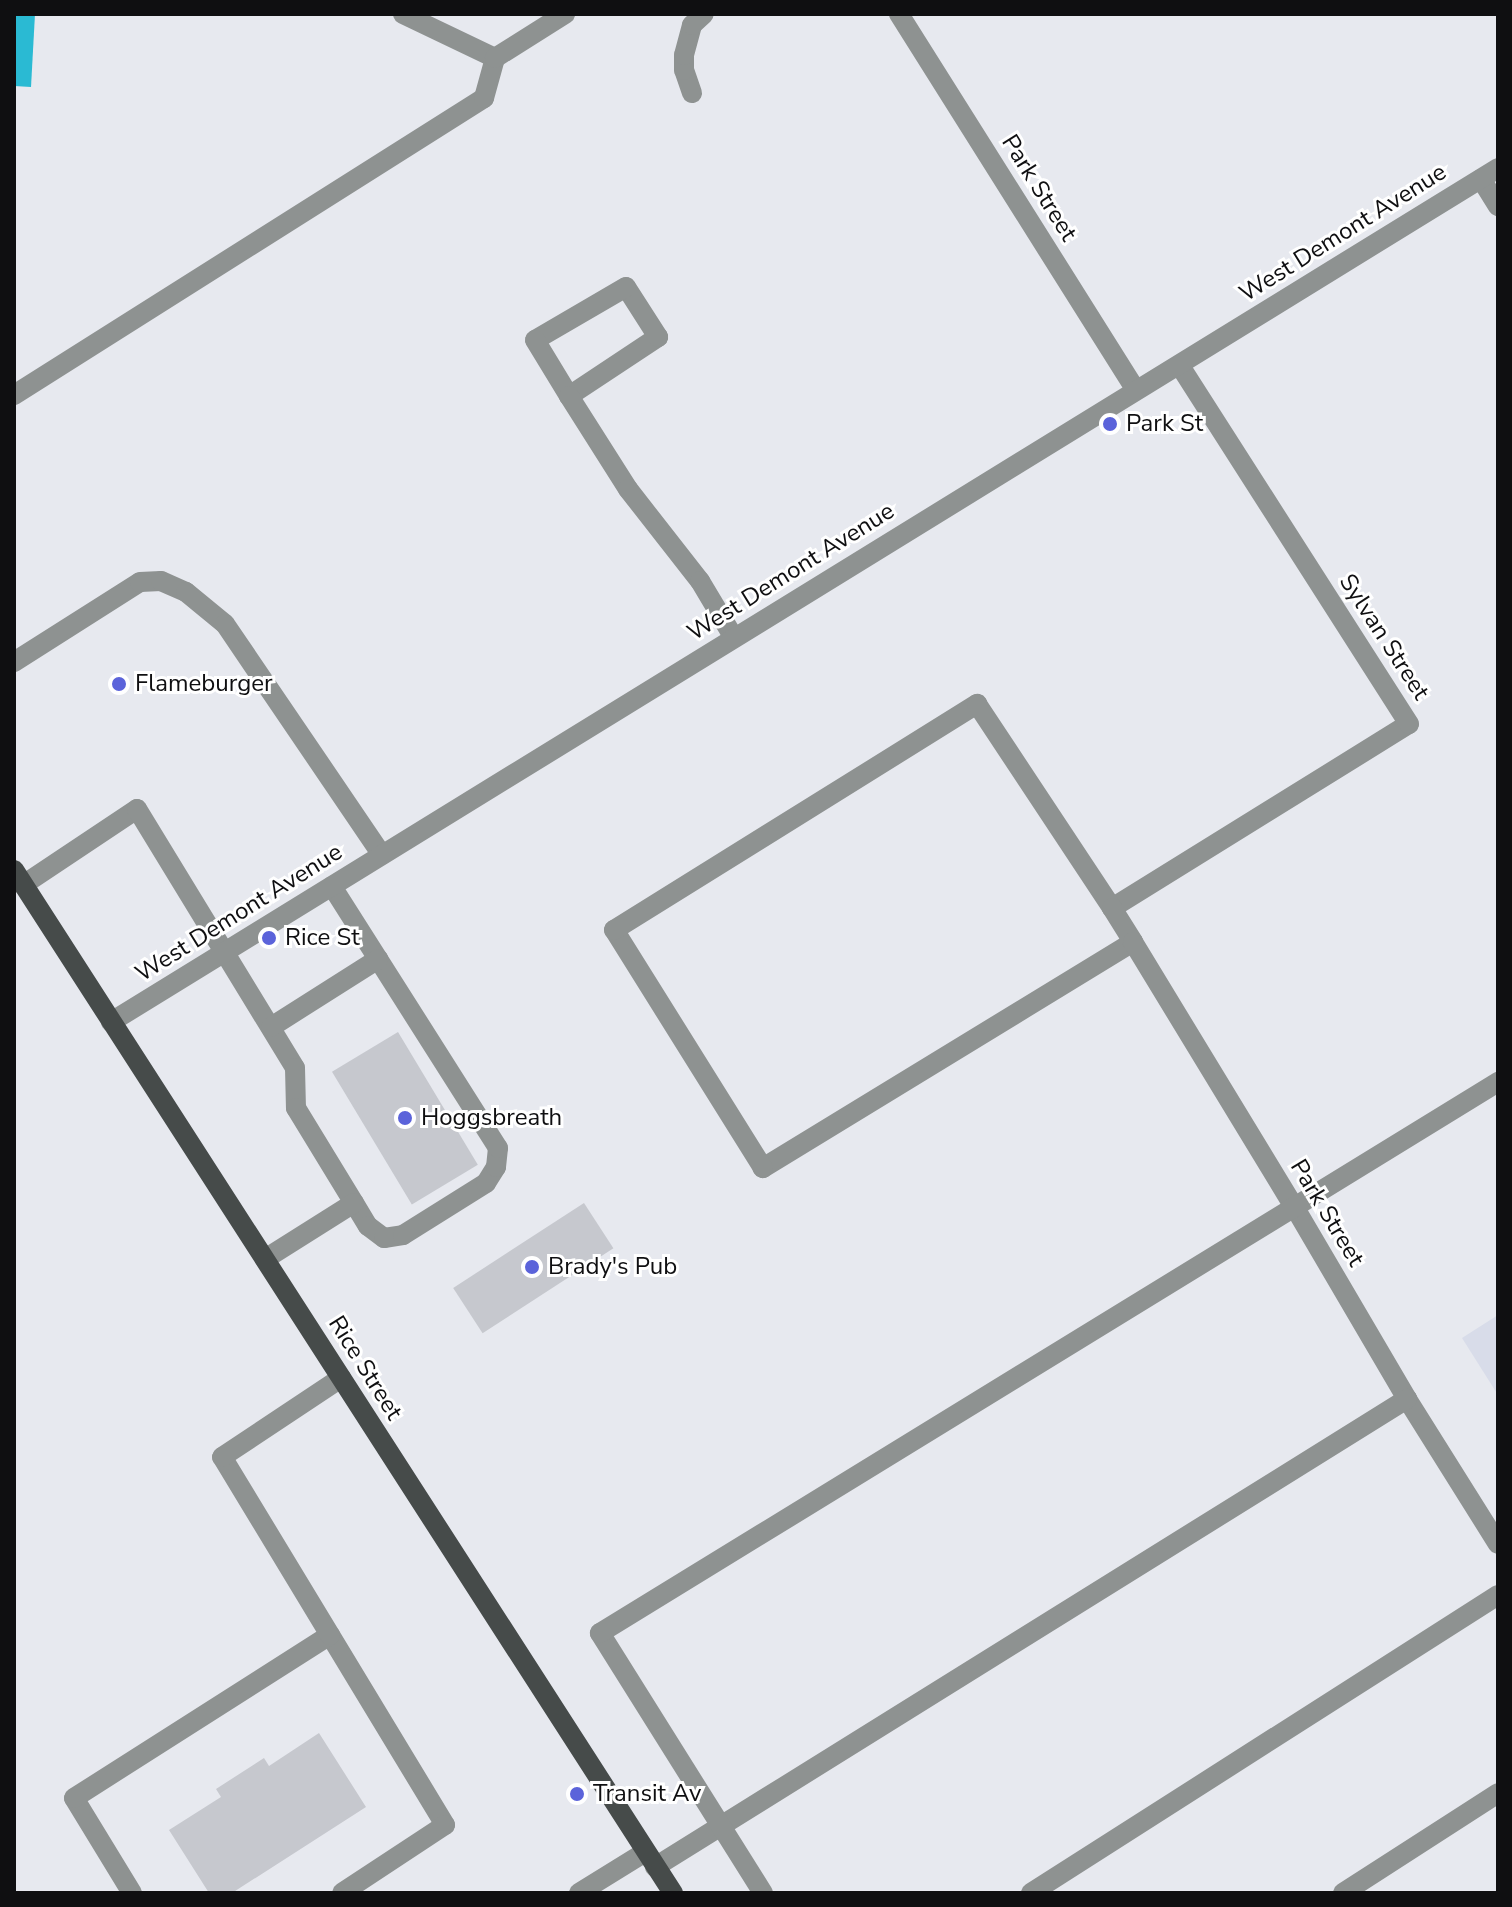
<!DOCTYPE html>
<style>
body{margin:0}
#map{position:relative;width:1512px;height:1907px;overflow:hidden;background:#e7e9ef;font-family:"Nunito Sans",sans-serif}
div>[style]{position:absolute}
.built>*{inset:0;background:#d8dce9}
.water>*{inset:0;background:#2abad3}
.building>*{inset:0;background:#c6c8ce;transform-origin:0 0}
.minor>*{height:20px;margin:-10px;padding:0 10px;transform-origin:10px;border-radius:10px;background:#8e9291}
.major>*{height:20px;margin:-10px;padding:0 10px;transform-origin:10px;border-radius:10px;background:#464b4a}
.dots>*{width:22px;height:22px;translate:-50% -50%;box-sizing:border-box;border:4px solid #fff;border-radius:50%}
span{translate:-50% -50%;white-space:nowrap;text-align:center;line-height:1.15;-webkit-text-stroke:6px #fff;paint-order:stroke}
.street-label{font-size:24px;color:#0f0f11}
.poi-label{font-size:24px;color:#0f0f11}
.left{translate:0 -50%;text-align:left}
.frame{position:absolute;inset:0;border:16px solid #0f0f11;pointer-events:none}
</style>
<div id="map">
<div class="built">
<div style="clip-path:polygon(1498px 1315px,1498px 1395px,1462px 1338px)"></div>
</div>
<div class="water">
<div style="clip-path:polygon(14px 14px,35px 14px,31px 87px,14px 86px)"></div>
</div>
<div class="building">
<div style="left:398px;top:1032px;width:155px;height:77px;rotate:59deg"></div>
<div style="left:584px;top:1203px;width:54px;height:156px;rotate:57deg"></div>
<div style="clip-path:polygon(319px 1733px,366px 1807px,232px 1893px,209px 1893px,169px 1830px,221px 1797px,216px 1789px,264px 1758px,269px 1766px)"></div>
</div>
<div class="minor">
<div style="left:403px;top:14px;width:102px;rotate:25.6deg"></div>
<div style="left:899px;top:14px;width:444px;rotate:57.8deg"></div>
<div style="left:692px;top:93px;width:24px;rotate:-109deg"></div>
<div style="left:684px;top:70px;width:15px;rotate:-90deg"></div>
<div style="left:684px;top:55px;width:31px;rotate:-75deg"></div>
<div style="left:692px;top:25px;width:16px;rotate:-43deg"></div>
<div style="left:1481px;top:179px;width:32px;rotate:58deg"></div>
<div style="left:14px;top:395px;width:556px;rotate:-32.29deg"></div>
<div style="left:484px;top:98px;width:41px;rotate:-74.6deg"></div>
<div style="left:495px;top:58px;width:83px;rotate:-32.2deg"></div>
<div style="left:569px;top:396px;width:107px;rotate:-33.5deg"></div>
<div style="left:658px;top:337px;width:59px;rotate:-122.6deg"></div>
<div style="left:626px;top:287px;width:105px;rotate:149.8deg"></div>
<div style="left:535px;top:340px;width:66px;rotate:58.7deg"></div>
<div style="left:569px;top:396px;width:110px;rotate:57.6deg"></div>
<div style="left:628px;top:489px;width:117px;rotate:52deg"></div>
<div style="left:700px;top:581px;width:66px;rotate:59.2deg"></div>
<div style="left:14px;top:662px;width:149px;rotate:-32.4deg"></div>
<div style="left:140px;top:582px;width:21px;rotate:-3deg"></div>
<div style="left:161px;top:581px;width:27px;rotate:24deg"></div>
<div style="left:186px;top:592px;width:50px;rotate:39.4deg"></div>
<div style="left:225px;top:624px;width:279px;rotate:55.8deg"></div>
<div style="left:23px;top:885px;width:137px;rotate:-33.7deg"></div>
<div style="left:137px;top:809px;width:303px;rotate:58.6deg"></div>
<div style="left:295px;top:1068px;width:40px;rotate:88.6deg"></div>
<div style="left:296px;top:1108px;width:111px;rotate:58.6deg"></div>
<div style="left:354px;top:1203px;width:27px;rotate:59deg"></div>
<div style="left:368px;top:1226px;width:20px;rotate:37deg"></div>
<div style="left:384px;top:1238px;width:19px;rotate:-9deg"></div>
<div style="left:403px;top:1235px;width:98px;rotate:-32.1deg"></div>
<div style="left:486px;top:1183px;width:19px;rotate:-58deg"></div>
<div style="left:496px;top:1167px;width:19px;rotate:-84deg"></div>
<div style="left:498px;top:1148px;width:310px;rotate:-122.4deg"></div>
<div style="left:1112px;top:908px;width:349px;rotate:-31.8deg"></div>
<div style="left:1409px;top:724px;width:426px;rotate:-122.6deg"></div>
<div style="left:1133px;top:942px;width:434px;rotate:148.6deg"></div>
<div style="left:763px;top:1168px;width:281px;rotate:-122deg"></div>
<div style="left:614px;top:930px;width:428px;rotate:-31.9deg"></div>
<div style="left:977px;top:704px;width:245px;rotate:56.5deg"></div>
<div style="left:1112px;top:908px;width:40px;rotate:58deg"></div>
<div style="left:1133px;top:942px;width:311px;rotate:58.7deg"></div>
<div style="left:1295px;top:1208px;width:221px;rotate:59.6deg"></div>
<div style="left:1407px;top:1399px;width:171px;rotate:57.9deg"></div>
<div style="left:111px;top:1022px;width:1629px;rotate:-31.62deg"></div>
<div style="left:271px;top:1027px;width:127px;rotate:-32.4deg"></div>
<div style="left:265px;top:1259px;width:105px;rotate:-32.2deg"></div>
<div style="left:330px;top:1635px;width:222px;rotate:58.8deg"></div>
<div style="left:445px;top:1825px;width:123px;rotate:146.6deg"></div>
<div style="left:655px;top:1867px;width:886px;rotate:-31.9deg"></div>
<div style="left:132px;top:1893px;width:111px;rotate:-121.4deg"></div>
<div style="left:74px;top:1798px;width:303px;rotate:-32.5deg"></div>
<div style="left:330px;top:1635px;width:208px;rotate:-121.2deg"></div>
<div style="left:222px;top:1457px;width:143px;rotate:-33.6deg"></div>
<div style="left:579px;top:1893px;width:78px;rotate:-31.8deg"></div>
<div style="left:763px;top:1893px;width:307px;rotate:-122.1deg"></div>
<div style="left:600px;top:1633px;width:1054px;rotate:-31.53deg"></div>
<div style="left:1031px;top:1893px;width:554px;rotate:-32.54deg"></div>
<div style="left:1343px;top:1893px;width:184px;rotate:-32.8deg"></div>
</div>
<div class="major">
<div style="left:14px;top:870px;width:1217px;rotate:57.21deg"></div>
</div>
<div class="dots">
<div style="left:1110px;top:424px;background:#5b63da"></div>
<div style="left:119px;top:684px;background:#5b63da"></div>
<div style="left:269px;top:938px;background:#5b63da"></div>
<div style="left:405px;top:1118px;background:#5b63da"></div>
<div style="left:532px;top:1267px;background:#5b63da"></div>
<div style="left:577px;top:1794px;background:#5b63da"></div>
</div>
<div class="street-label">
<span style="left:1039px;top:188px;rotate:58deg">Park Street</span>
<span style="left:1343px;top:233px;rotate:-32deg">West Demont Avenue</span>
<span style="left:791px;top:572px;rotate:-32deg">West Demont Avenue</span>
<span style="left:1384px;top:637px;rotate:57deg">Sylvan Street</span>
<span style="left:239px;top:913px;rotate:-32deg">West Demont Avenue</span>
<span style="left:1327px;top:1213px;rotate:59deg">Park Street</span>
<span style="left:365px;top:1368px;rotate:58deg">Rice Street</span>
</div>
<div class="poi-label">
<span class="left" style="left:1126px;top:424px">Park St</span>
<span class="left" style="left:135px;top:684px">Flameburger</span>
<span class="left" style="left:285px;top:938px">Rice St</span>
<span class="left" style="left:421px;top:1118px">Hoggsbreath</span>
<span class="left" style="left:548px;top:1267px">Brady's Pub</span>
<span class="left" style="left:593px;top:1794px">Transit Av</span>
</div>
<div class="frame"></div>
</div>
